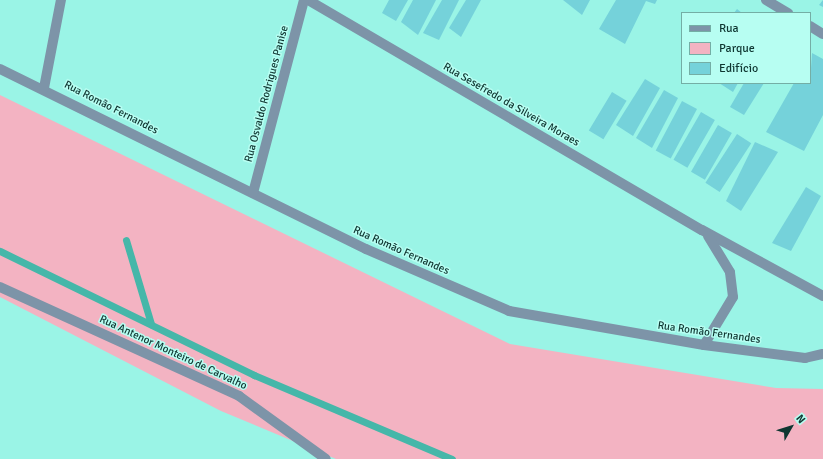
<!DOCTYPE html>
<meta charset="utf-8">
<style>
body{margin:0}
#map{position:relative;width:823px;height:459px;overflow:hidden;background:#9af4e6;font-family:Signika,sans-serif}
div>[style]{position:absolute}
.green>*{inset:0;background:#f3b3c2}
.stream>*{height:7px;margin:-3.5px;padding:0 3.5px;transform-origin:3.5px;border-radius:3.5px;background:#45b7a9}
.building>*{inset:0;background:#75d2da;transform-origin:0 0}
.minor>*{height:10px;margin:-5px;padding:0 5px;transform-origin:5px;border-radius:5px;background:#7d94a8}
span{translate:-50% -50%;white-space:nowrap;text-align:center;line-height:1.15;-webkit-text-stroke:3px #b7fef2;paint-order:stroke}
.street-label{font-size:11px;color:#0f3631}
.legend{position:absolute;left:681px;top:12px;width:130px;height:72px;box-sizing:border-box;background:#b7fef2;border:1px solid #74aea5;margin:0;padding:5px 7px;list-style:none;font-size:12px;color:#0f3631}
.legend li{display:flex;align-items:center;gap:8px;height:20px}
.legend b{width:20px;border:1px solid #74aea5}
.north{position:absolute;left:771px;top:407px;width:40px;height:40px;-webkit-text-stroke:3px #b7fef2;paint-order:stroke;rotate:51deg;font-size:11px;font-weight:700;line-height:16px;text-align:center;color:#0f3631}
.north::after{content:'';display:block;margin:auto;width:14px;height:18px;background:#0f3631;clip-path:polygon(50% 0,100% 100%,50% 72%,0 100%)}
</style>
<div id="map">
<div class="green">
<div style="clip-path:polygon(0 95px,510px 344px,776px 388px,823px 389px,823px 459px,336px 459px,221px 411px,0 297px)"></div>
</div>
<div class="stream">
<div style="left:126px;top:240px;width:88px;rotate:73.4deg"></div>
<div style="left:0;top:251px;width:283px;rotate:26deg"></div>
<div style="left:254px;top:375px;width:215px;rotate:23deg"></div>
</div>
<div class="building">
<div style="clip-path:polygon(389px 0,408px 0,396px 21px,382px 13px)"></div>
<div style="clip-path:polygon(413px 0,436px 0,418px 35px,401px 22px)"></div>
<div style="clip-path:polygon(442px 0,459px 0,439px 40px,423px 33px)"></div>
<div style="clip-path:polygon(466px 0,481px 0,461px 37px,449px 28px)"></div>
<div style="clip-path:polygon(563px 0,590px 0,582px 15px)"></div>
<div style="clip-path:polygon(616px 0,657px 0,655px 4px,646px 1px,625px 44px,599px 29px)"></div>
<div style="clip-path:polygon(823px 0,823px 7px,819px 5px)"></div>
<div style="clip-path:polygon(737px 9px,742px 13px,734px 13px)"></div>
<div style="clip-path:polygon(812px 53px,823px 59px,823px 115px,804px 151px,766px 132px,794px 83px,810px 83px)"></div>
<div style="clip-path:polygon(645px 79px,660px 88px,633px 136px,616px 125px)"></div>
<div style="clip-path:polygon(719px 83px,738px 83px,733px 92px)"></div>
<div style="clip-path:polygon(744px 83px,764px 83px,744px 115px,730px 107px)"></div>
<div style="clip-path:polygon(664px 90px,678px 98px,652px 148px,636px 138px)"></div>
<div style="left:612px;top:92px;width:17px;height:45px;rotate:31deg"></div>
<div style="left:682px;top:101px;width:17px;height:56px;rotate:28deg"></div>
<div style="left:701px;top:112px;width:16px;height:55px;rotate:30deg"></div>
<div style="left:718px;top:125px;width:16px;height:54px;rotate:30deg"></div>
<div style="left:737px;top:134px;width:17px;height:58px;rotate:33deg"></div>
<div style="clip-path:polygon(755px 142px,778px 152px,741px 211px,726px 201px)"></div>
<div style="clip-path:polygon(806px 187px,821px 196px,791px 251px,772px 243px)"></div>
</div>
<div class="minor">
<div style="left:308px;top:0;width:456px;rotate:30.3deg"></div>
<div style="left:702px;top:230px;width:138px;rotate:28.6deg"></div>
<div style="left:766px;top:0;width:26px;rotate:31deg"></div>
<div style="left:810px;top:26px;width:15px;rotate:32deg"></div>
<div style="left:0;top:69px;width:408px;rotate:26.2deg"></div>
<div style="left:366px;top:249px;width:156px;rotate:23.4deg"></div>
<div style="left:509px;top:311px;width:198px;rotate:9.9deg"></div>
<div style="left:704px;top:345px;width:102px;rotate:7.3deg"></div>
<div style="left:805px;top:358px;width:18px;rotate:-13deg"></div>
<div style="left:44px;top:88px;width:90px;rotate:-79.1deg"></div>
<div style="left:253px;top:193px;width:200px;rotate:-75.2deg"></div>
<div style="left:0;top:287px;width:263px;rotate:24.5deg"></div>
<div style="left:239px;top:396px;width:107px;rotate:35.9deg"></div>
<div style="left:704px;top:345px;width:56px;rotate:-58.9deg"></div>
<div style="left:733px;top:297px;width:25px;rotate:-97deg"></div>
<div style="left:730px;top:272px;width:42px;rotate:-121.4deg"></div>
</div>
<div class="street-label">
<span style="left:267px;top:94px;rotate:-75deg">Rua Osvaldo Rodrigues Panise</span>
<span style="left:511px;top:105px;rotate:30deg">Rua Sesefredo da Silveira Moraes</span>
<span style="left:111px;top:108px;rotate:27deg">Rua Romão Fernandes</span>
<span style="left:401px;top:251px;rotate:24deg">Rua Romão Fernandes</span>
<span style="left:709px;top:333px;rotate:8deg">Rua Romão Fernandes</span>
<span style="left:173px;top:353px;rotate:25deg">Rua Antenor Monteiro de Carvalho</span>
</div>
<ul class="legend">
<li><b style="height:5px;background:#7d94a8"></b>Rua</li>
<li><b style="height:11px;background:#f3b3c2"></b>Parque</li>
<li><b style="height:11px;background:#75d2da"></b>Edifício</li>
</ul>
<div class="north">N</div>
</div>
